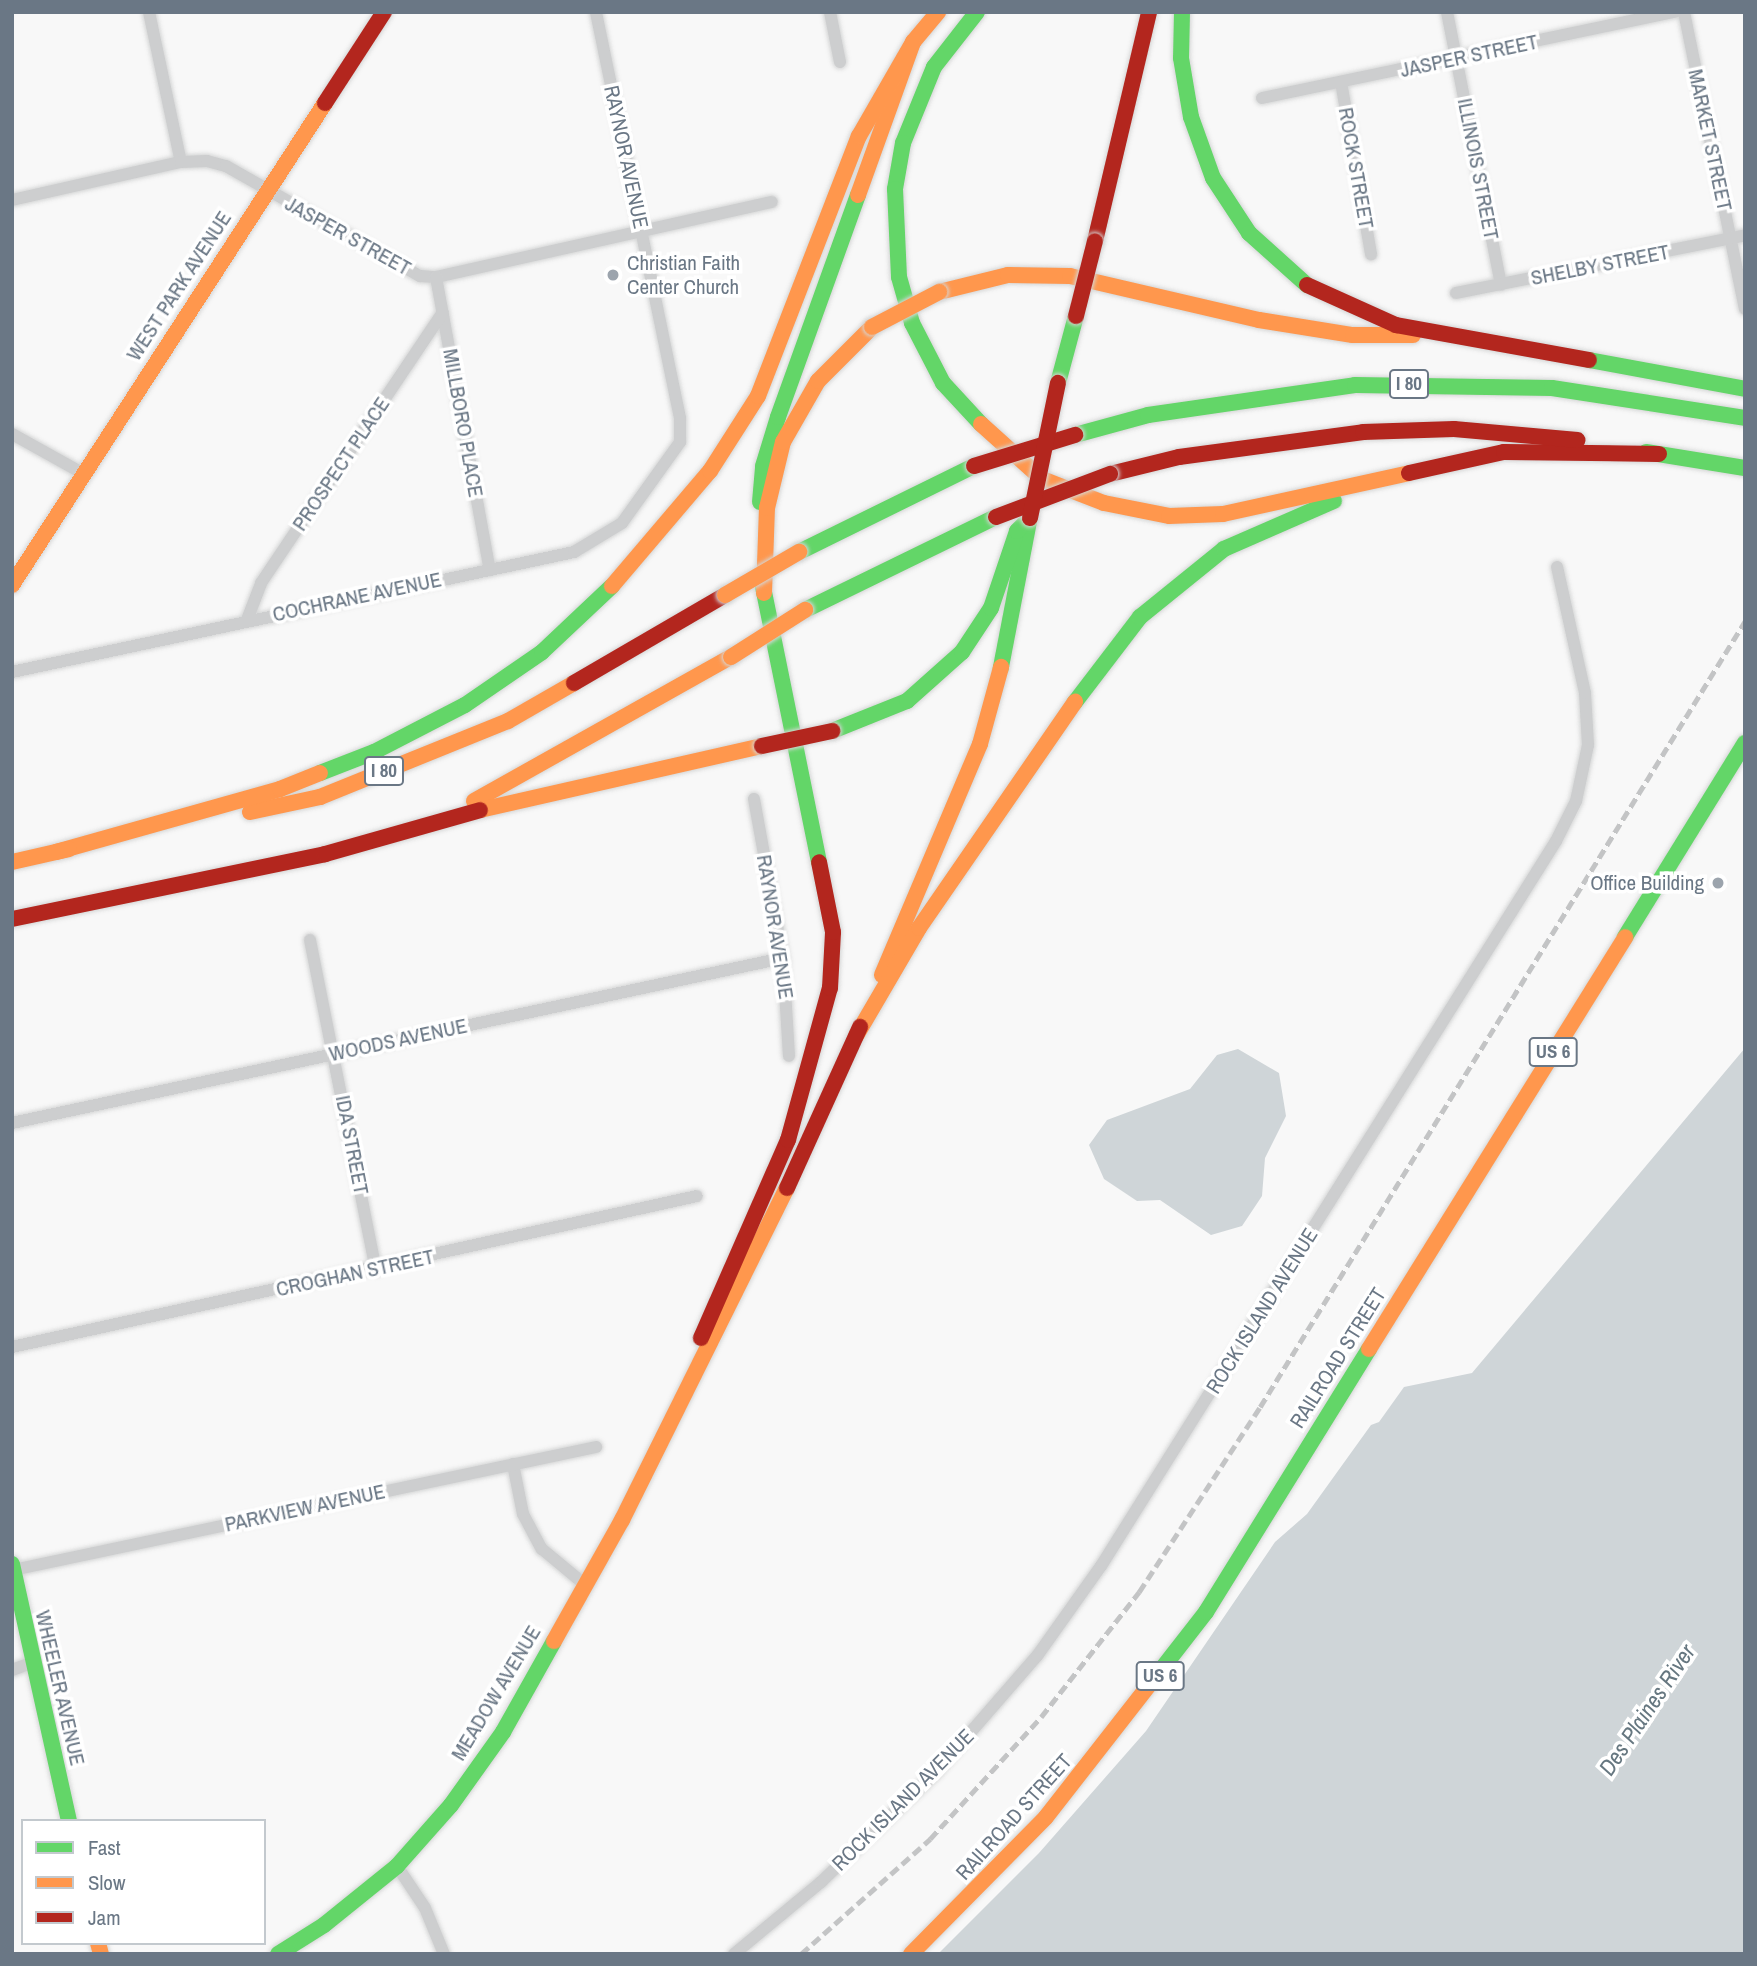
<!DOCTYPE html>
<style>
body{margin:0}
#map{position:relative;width:1757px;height:1966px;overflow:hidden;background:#f8f8f8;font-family:"Archivo Narrow",sans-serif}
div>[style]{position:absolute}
.water>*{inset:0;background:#cfd5d8}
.roads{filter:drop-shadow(0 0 2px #d5d6d6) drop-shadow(0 0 2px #d5d6d6)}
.street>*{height:12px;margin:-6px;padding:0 6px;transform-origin:6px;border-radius:6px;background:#cdcecf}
.fast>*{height:16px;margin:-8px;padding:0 8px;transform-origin:8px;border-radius:8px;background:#63d668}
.slow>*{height:16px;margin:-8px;padding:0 8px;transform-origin:8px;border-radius:8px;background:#ff974d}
.jam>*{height:16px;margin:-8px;padding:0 8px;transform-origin:8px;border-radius:8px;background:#b3261e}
.rail>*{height:4.5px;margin-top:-2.25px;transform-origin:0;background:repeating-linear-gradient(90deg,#c3c4c5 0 10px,transparent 0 15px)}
.bridges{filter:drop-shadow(0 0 2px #d5d6d6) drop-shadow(0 0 2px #d5d6d6)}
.slow-bridge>*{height:16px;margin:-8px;padding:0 8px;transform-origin:8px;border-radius:8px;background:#ff974d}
.jam-bridge>*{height:16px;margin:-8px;padding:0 8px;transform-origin:8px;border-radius:8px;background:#b3261e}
.dots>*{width:19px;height:19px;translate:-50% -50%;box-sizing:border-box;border:4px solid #fff;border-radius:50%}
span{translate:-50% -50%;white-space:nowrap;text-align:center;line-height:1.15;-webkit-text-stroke:7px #fff;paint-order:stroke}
.shield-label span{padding:2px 5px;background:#fff;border:2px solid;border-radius:5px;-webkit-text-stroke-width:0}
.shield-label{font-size:19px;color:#6a7785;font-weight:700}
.street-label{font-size:21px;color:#6a7785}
.poi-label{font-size:21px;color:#6a7785}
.left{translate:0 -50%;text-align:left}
.right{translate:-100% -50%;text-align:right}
.water-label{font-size:23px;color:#667780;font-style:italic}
.frame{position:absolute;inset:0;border:14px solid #6a7785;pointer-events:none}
.legend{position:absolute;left:21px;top:1819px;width:245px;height:126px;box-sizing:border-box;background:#fff;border:2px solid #c3c9ce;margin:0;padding:9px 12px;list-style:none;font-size:21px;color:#6a7785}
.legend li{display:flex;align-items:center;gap:14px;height:35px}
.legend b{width:35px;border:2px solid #c3c9ce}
</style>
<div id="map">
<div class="water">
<div style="clip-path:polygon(1745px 1048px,1745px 1954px,938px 1954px,1039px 1853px,1146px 1731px,1275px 1542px,1307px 1514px,1371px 1425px,1379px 1422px,1404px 1387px,1472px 1373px)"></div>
<div style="clip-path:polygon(1238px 1049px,1279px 1073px,1286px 1116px,1265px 1158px,1262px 1196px,1242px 1226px,1211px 1235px,1160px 1200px,1137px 1201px,1104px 1179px,1089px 1145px,1107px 1120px,1190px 1089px,1217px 1055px)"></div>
</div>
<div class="roads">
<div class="street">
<div style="left:149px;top:12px;width:153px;rotate:78deg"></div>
<div style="left:830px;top:12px;width:51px;rotate:78.7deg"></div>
<div style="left:1447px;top:12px;width:278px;rotate:78.8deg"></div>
<div style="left:1684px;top:12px;width:303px;rotate:78.4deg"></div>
<div style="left:1341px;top:82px;width:175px;rotate:80.1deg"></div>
<div style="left:1262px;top:98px;width:422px;rotate:-11.8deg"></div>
<div style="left:12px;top:200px;width:173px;rotate:-12.7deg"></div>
<div style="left:181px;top:162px;width:26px;rotate:-2deg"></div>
<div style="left:207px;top:161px;width:20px;rotate:15deg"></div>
<div style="left:226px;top:166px;width:223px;rotate:29.6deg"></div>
<div style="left:420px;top:276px;width:16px;rotate:4deg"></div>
<div style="left:436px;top:277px;width:344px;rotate:-12.6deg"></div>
<div style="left:436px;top:277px;width:298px;rotate:79.6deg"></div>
<div style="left:1456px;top:293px;width:295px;rotate:-11.3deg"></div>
<div style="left:12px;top:434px;width:80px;rotate:29.1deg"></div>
<div style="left:247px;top:620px;width:40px;rotate:-69deg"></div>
<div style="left:261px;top:583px;width:326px;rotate:-56.1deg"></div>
<div style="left:12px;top:672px;width:575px;rotate:-12.05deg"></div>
<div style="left:574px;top:552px;width:56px;rotate:-31.1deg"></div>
<div style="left:622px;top:523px;width:100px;rotate:-54.4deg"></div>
<div style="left:680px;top:442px;width:24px;rotate:-90deg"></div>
<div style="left:680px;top:418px;width:415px;rotate:-101.7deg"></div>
<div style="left:754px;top:799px;width:162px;rotate:79.7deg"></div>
<div style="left:783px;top:958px;width:98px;rotate:86.5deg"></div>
<div style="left:310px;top:940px;width:336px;rotate:78.7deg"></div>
<div style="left:12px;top:1123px;width:788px;rotate:-12.08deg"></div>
<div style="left:12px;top:1347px;width:701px;rotate:-12.43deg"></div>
<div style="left:513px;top:1464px;width:51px;rotate:78.7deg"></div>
<div style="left:523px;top:1514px;width:40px;rotate:62deg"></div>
<div style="left:542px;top:1549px;width:53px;rotate:39.7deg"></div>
<div style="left:13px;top:1570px;width:596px;rotate:-11.91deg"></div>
<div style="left:12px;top:1670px;width:20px;rotate:-20deg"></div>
<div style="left:397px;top:1866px;width:50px;rotate:56.3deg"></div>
<div style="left:425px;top:1908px;width:50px;rotate:67.6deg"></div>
<div style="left:734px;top:1954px;width:113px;rotate:-39.6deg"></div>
<div style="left:821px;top:1882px;width:159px;rotate:-43.7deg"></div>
<div style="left:936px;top:1772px;width:154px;rotate:-49deg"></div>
<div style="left:1037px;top:1656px;width:110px;rotate:-54.6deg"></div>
<div style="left:1101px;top:1566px;width:856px;rotate:-57.89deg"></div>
<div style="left:1556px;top:841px;width:45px;rotate:-63.4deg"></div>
<div style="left:1576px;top:801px;width:57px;rotate:-77.9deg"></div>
<div style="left:1588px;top:745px;width:52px;rotate:-93.3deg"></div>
<div style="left:1585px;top:693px;width:129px;rotate:-102.5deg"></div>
</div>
<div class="fast">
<div style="left:977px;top:12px;width:70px;rotate:128deg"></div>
<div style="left:934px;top:67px;width:82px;rotate:112.2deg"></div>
<div style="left:903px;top:143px;width:47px;rotate:99.9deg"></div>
<div style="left:895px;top:189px;width:88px;rotate:87.4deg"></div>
<div style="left:899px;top:277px;width:48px;rotate:74.2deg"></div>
<div style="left:912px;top:323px;width:68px;rotate:62.7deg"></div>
<div style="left:943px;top:383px;width:56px;rotate:47.2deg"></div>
<div style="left:1182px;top:12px;width:46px;rotate:91.2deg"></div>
<div style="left:1181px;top:58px;width:60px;rotate:80.4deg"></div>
<div style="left:1191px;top:117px;width:65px;rotate:70.2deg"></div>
<div style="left:1213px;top:178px;width:66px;rotate:56.8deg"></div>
<div style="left:1249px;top:233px;width:78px;rotate:41.9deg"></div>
<div style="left:1589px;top:360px;width:159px;rotate:10.5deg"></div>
<div style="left:1058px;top:383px;width:69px;rotate:-75deg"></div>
<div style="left:1075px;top:435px;width:76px;rotate:-15.3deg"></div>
<div style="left:1148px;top:415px;width:209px;rotate:-8.2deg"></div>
<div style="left:1355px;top:385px;width:197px;rotate:0.9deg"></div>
<div style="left:1552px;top:388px;width:195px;rotate:8.8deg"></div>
<div style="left:1646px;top:452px;width:100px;rotate:9.2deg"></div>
<div style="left:760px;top:502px;width:36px;rotate:-85deg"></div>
<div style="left:763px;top:466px;width:51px;rotate:-73deg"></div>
<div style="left:778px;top:417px;width:236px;rotate:-70.2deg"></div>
<div style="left:799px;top:552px;width:195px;rotate:-26.2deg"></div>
<div style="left:762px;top:582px;width:286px;rotate:78.5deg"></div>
<div style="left:805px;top:610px;width:212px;rotate:-26deg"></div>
<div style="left:1001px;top:667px;width:149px;rotate:-79.1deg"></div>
<div style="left:1075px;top:702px;width:107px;rotate:-52.6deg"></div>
<div style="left:1140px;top:617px;width:108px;rotate:-39deg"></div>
<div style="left:1224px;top:549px;width:120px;rotate:-23.6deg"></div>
<div style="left:832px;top:731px;width:81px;rotate:-21.8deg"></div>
<div style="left:907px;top:701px;width:74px;rotate:-41.7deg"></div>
<div style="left:962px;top:652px;width:53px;rotate:-56.6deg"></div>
<div style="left:991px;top:608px;width:81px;rotate:-71.3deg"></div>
<div style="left:1017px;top:531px;width:18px;rotate:-45deg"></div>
<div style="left:320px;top:773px;width:58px;rotate:-21.3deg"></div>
<div style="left:374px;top:752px;width:102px;rotate:-27.3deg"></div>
<div style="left:465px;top:705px;width:93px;rotate:-34.5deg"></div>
<div style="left:542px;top:652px;width:96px;rotate:-43.3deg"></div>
<div style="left:1625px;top:937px;width:228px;rotate:-58.3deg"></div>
<div style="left:12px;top:1564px;width:263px;rotate:77.5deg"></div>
<div style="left:1157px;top:1675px;width:80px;rotate:-52.1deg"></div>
<div style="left:1206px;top:1612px;width:309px;rotate:-58.2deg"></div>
<div style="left:278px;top:1954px;width:54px;rotate:-32.2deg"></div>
<div style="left:324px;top:1925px;width:94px;rotate:-38.9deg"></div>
<div style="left:397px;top:1866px;width:81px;rotate:-48.5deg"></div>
<div style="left:451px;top:1805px;width:90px;rotate:-54.5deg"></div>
<div style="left:503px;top:1732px;width:104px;rotate:-60.7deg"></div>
</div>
<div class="slow">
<div style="left:858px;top:195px;width:163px;rotate:-70.2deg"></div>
<div style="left:913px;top:42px;width:39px;rotate:-50deg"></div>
<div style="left:939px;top:292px;width:71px;rotate:-13.8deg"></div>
<div style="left:1008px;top:275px;width:62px;rotate:0.9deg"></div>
<div style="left:1070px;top:276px;width:194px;rotate:13.1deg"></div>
<div style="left:1259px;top:320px;width:95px;rotate:9.1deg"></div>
<div style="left:1353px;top:335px;width:60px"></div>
<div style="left:981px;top:424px;width:82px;rotate:42deg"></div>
<div style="left:1042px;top:479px;width:66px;rotate:21.2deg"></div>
<div style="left:1104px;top:503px;width:66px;rotate:11.3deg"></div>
<div style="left:1169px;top:516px;width:54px;rotate:-2.1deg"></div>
<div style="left:1223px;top:514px;width:190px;rotate:-12.4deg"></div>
<div style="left:12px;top:585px;width:575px;rotate:-57deg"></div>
<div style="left:612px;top:586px;width:151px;rotate:-49.6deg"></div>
<div style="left:710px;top:471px;width:89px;rotate:-57.4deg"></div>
<div style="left:758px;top:396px;width:279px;rotate:-68.8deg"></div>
<div style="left:859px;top:136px;width:108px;rotate:-60.1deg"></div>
<div style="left:764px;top:593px;width:85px;rotate:-88deg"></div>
<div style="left:767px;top:508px;width:68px;rotate:-76.4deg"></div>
<div style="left:783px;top:442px;width:70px;rotate:-60.2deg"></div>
<div style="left:818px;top:381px;width:76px;rotate:-45deg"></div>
<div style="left:474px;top:801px;width:295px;rotate:-29.3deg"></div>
<div style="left:480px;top:810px;width:289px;rotate:-12.8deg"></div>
<div style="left:250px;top:812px;width:72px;rotate:-12.1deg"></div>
<div style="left:320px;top:797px;width:203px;rotate:-22deg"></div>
<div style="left:508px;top:721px;width:76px;rotate:-29.9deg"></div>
<div style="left:56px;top:852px;width:233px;rotate:-15.7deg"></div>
<div style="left:280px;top:789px;width:43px;rotate:-21.8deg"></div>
<div style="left:12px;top:862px;width:58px;rotate:-12.8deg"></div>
<div style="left:882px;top:975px;width:251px;rotate:-67deg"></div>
<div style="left:980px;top:744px;width:80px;rotate:-74.7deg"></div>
<div style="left:856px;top:1036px;width:125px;rotate:-59.7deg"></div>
<div style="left:919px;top:928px;width:275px;rotate:-55.4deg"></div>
<div style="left:1369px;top:1349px;width:485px;rotate:-58.1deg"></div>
<div style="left:554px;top:1641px;width:139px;rotate:-60.7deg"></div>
<div style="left:622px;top:1520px;width:371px;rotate:-63.6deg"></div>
<div style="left:98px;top:1943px;width:11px;rotate:75deg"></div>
<div style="left:911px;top:1954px;width:192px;rotate:-45.4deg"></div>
<div style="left:1046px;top:1817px;width:180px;rotate:-52deg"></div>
</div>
<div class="jam">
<div style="left:325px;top:103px;width:108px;rotate:-57deg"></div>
<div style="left:1095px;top:241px;width:235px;rotate:-76.7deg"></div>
<div style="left:1307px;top:285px;width:98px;rotate:24.2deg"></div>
<div style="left:1396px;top:325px;width:196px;rotate:10.3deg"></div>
<div style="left:1409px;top:473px;width:97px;rotate:-12.5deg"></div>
<div style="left:1504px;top:452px;width:155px;rotate:0.7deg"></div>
<div style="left:1110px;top:474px;width:71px;rotate:-13.8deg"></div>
<div style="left:1179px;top:457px;width:186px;rotate:-7.7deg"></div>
<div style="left:1363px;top:432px;width:91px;rotate:-1.9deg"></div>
<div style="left:1454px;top:429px;width:124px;rotate:5.1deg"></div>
<div style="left:574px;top:683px;width:175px;rotate:-30.2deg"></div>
<div style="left:12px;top:919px;width:320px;rotate:-11.7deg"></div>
<div style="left:325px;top:854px;width:161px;rotate:-15.8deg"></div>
<div style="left:787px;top:1188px;width:177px;rotate:-65.6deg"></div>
<div style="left:701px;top:1338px;width:216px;rotate:-66.3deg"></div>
<div style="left:788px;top:1140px;width:158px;rotate:-74.6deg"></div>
<div style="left:830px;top:988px;width:56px;rotate:-86.9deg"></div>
<div style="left:833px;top:932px;width:71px;rotate:-101.3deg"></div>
</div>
</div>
<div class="rail">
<div style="left:801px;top:1954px;width:173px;rotate:-41.7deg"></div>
<div style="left:930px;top:1839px;width:165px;rotate:-47.7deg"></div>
<div style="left:1041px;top:1717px;width:159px;rotate:-51.9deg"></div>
<div style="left:1139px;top:1592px;width:221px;rotate:-56.8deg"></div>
<div style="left:1260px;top:1407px;width:924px;rotate:-58.32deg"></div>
</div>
<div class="bridges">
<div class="slow-bridge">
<div style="left:872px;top:327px;width:76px;rotate:-27.6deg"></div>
<div style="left:725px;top:595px;width:86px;rotate:-30.2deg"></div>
<div style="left:731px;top:657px;width:88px;rotate:-32.4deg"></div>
</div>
<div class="jam-bridge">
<div style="left:1076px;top:316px;width:77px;rotate:-75.8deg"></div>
<div style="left:974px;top:466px;width:106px;rotate:-17.1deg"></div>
<div style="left:996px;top:517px;width:122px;rotate:-20.7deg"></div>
<div style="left:1030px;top:518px;width:138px;rotate:-78.3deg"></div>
<div style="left:762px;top:746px;width:72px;rotate:-12.1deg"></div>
</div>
</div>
<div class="dots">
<div style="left:613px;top:275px;background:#9ca4ad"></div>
<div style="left:1718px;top:883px;background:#9ca4ad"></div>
</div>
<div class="shield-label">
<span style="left:1409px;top:384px">I 80</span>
<span style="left:384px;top:771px">I 80</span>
<span style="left:1553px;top:1052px">US 6</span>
<span style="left:1160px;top:1676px">US 6</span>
</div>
<div class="street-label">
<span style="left:1469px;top:56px;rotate:-12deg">JASPER STREET</span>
<span style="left:1710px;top:140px;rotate:78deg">MARKET STREET</span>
<span style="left:626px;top:157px;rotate:78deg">RAYNOR AVENUE</span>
<span style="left:1356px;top:168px;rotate:80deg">ROCK STREET</span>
<span style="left:1478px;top:169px;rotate:79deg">ILLINOIS STREET</span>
<span style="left:348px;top:236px;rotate:29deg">JASPER STREET</span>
<span style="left:1600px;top:265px;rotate:-11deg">SHELBY STREET</span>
<span style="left:179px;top:286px;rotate:-57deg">WEST PARK AVENUE</span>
<span style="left:463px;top:423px;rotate:80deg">MILLBORO PLACE</span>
<span style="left:341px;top:464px;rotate:-56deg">PROSPECT PLACE</span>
<span style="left:357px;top:597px;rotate:-12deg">COCHRANE AVENUE</span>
<span style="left:775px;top:927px;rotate:81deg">RAYNOR AVENUE</span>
<span style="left:398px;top:1040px;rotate:-12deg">WOODS AVENUE</span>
<span style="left:352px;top:1145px;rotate:79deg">IDA STREET</span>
<span style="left:355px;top:1273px;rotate:-12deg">CROGHAN STREET</span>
<span style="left:1262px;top:1311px;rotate:-58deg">ROCK ISLAND AVENUE</span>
<span style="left:1338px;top:1358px;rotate:-58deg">RAILROAD STREET</span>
<span style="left:305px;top:1508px;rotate:-12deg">PARKVIEW AVENUE</span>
<span style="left:60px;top:1688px;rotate:77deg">WHEELER AVENUE</span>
<span style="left:496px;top:1693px;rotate:-59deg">MEADOW AVENUE</span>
<span style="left:903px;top:1800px;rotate:-45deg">ROCK ISLAND AVENUE</span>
<span style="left:1014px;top:1817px;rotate:-48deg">RAILROAD STREET</span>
</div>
<div class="poi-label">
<span class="left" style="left:627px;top:275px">Christian Faith<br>Center Church</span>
<span class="right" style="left:1704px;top:883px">Office Building</span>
</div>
<div class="water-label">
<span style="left:1647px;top:1710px;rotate:-56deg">Des Plaines River</span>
</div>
<div class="frame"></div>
<ul class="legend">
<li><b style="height:9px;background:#63d668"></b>Fast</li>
<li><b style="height:9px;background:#ff974d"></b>Slow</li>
<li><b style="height:9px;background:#b3261e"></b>Jam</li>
</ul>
</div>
